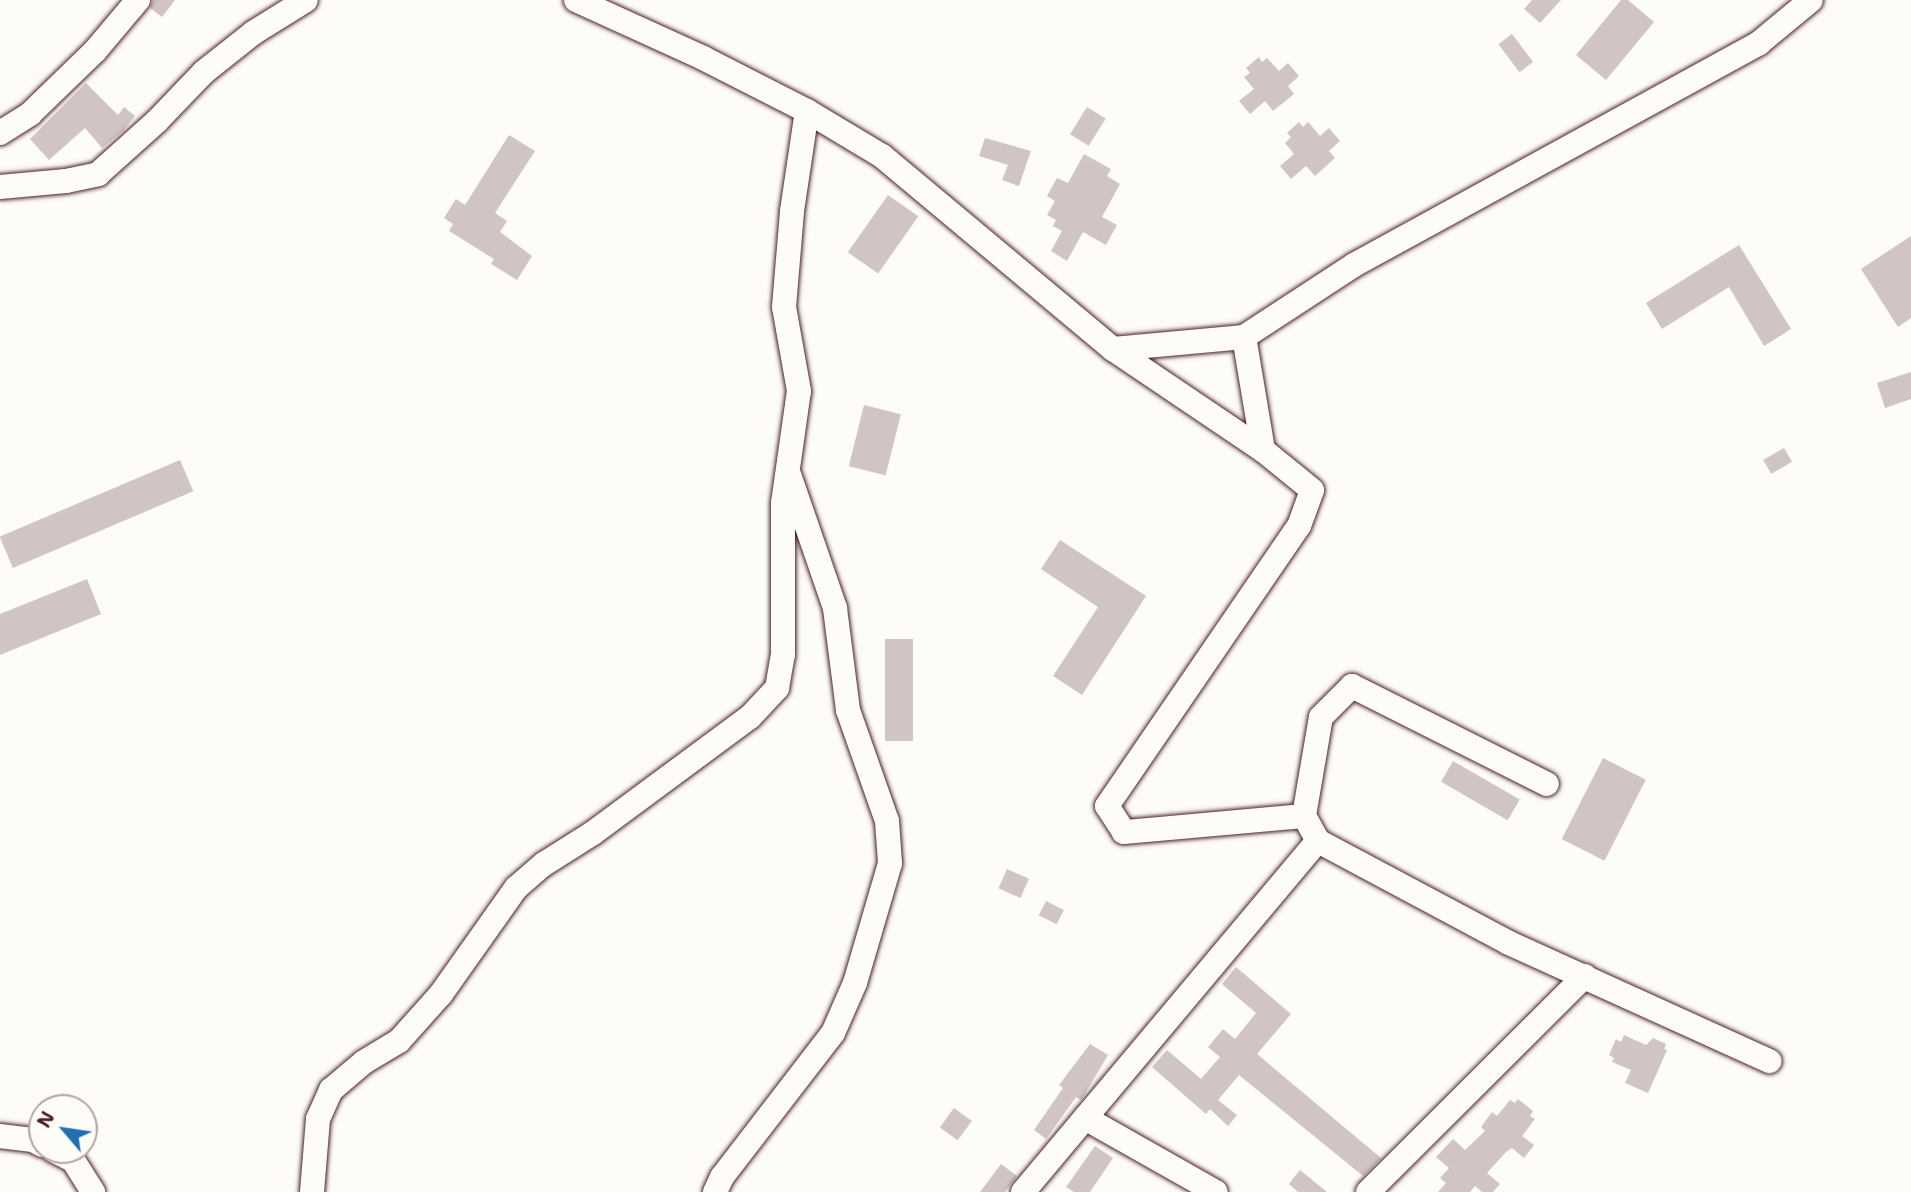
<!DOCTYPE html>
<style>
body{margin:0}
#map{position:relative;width:1911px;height:1192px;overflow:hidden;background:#fdfcf7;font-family:"Shantell Sans",sans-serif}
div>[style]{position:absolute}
.building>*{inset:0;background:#d0c5c4;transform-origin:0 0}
.roads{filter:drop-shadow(0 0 2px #4a1f2b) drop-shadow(0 0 2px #4a1f2b)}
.minor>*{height:24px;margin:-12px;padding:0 12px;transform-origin:12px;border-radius:12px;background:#fdfcf7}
span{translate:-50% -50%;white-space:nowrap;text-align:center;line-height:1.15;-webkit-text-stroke:5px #fdfcf7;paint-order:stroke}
.north{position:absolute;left:28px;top:1094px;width:70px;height:70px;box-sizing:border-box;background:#fdfcf7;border:2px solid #b5a4a5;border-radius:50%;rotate:299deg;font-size:19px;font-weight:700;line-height:28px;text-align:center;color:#4a1f2b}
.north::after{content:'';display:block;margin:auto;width:24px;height:32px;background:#1f6fb2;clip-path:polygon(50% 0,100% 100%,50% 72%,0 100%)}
</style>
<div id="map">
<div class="building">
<div style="clip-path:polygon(153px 0,175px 0,162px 17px,150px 8px)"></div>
<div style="clip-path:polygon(1532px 0,1561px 0,1540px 23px,1524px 9px)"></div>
<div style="clip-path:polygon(1621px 0,1628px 0,1654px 22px,1606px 80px,1576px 55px)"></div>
<div style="left:1512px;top:34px;width:35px;height:17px;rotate:53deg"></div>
<div style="clip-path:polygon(1259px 57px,1262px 62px,1267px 58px,1279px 71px,1288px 63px,1299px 76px,1288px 86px,1294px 94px,1273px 111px,1265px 101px,1250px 114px,1239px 101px,1254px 89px,1244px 77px,1250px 73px,1246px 68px)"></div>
<div style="clip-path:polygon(86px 83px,118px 115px,124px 107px,135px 116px,123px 131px,102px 148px,85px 128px,49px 160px,30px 139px)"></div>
<div style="left:1087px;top:107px;width:22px;height:32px;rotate:32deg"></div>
<div style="clip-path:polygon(1299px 122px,1303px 127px,1308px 122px,1320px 136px,1329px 128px,1340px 141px,1329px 151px,1335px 158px,1315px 176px,1306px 166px,1291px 179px,1280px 166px,1294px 154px,1285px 143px,1291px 137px,1287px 133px)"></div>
<div style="clip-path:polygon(509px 135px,535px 151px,495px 213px,507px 221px,500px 232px,532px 256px,517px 280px,491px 264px,494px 259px,449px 231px,453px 224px,444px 218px,456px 199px,465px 205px)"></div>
<div style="clip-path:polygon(985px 138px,1031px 151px,1019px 186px,1002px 180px,1008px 165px,979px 156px)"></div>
<div style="clip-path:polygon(1084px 154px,1111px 169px,1107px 176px,1120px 184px,1102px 217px,1117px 225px,1106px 245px,1083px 232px,1067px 261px,1051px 251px,1062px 231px,1053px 226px,1056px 220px,1047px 215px,1055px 201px,1047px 196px,1057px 178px,1068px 183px)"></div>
<div style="left:888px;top:195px;width:37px;height:70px;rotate:35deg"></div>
<div style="clip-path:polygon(1911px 236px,1911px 318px,1898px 327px,1861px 269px)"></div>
<div style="clip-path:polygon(1739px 245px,1791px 329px,1764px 346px,1729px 287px,1662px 329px,1646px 303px)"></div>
<div style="clip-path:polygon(1911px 372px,1911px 399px,1885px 408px,1877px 383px)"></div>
<div style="left:864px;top:405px;width:38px;height:63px;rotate:14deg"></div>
<div style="left:1784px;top:448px;width:16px;height:24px;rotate:60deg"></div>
<div style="left:180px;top:460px;width:34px;height:196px;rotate:67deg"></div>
<div style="clip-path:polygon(1060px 540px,1146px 596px,1082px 695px,1053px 676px,1098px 607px,1041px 569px)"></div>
<div style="clip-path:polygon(87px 579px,101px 614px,0 655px,0 614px)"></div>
<div style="left:885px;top:639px;width:28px;height:102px"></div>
<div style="left:1603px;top:758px;width:48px;height:91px;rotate:27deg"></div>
<div style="left:1453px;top:761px;width:77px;height:24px;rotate:30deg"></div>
<div style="left:1007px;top:869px;width:24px;height:21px;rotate:24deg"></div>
<div style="left:1046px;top:901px;width:20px;height:16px;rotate:27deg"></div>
<div style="clip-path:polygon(1236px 967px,1291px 1014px,1257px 1054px,1381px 1158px,1363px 1176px,1239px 1075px,1218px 1100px,1237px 1115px,1228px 1126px,1210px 1109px,1206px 1114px,1152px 1067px,1167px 1050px,1201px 1079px,1220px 1057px,1208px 1047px,1223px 1029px,1235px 1039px,1256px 1013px,1222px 984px)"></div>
<div style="clip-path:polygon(1624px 1035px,1646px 1045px,1653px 1038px,1666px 1044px,1664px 1049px,1667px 1050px,1648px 1093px,1625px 1083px,1631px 1070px,1612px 1062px,1614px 1058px,1609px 1055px,1616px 1039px,1621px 1042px)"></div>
<div style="clip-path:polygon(1090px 1044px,1108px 1055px,1083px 1097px,1081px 1100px,1076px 1097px,1046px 1139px,1034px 1130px,1063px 1088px,1059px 1085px)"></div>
<div style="clip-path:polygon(1518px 1099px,1533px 1111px,1530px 1116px,1535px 1119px,1522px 1136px,1534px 1145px,1524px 1158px,1512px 1148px,1506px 1152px,1487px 1173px,1500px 1184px,1493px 1192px,1482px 1192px,1475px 1186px,1470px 1192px,1438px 1192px,1446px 1183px,1440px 1178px,1449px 1168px,1436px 1157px,1453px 1139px,1465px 1150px,1485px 1131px,1481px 1127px,1492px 1112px,1497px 1116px,1510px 1100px,1515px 1103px)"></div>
<div style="left:954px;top:1108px;width:22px;height:24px;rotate:36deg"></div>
<div style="clip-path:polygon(1095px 1146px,1113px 1158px,1090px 1192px,1074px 1192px,1066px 1187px)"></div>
<div style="clip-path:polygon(1001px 1164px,1017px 1176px,1005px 1192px,980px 1192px)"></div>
<div style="clip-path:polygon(1300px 1170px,1327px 1192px,1298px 1192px,1289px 1184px)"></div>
</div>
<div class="roads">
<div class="minor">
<div style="left:576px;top:0;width:140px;rotate:24.5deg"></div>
<div style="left:703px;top:58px;width:117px;rotate:27deg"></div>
<div style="left:807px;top:111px;width:87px;rotate:31deg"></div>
<div style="left:882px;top:156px;width:301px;rotate:39.9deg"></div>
<div style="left:1113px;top:349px;width:181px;rotate:34deg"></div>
<div style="left:0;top:133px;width:36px;rotate:-32deg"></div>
<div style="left:30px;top:114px;width:91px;rotate:-44.1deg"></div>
<div style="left:95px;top:51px;width:67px;rotate:-49.9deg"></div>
<div style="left:0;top:187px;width:66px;rotate:-5.2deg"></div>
<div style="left:66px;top:181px;width:33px;rotate:-12deg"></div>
<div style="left:98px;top:174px;width:79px;rotate:-41.9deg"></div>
<div style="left:157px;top:121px;width:68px;rotate:-46.2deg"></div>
<div style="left:204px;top:72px;width:63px;rotate:-38.5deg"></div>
<div style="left:253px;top:33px;width:62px;rotate:-31.9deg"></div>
<div style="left:1113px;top:349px;width:132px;rotate:-5.2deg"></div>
<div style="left:1244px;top:337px;width:131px;rotate:-33.2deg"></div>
<div style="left:1354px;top:265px;width:462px;rotate:-28.7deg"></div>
<div style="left:1759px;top:43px;width:67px;rotate:-39.6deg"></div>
<div style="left:1304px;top:816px;width:100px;rotate:-80.3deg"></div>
<div style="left:1321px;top:717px;width:44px;rotate:-45deg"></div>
<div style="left:1352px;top:686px;width:218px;rotate:26.7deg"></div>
<div style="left:1318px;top:841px;width:217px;rotate:28.1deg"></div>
<div style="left:1509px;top:943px;width:286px;rotate:24.4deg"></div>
<div style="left:1085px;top:1118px;width:150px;rotate:29.5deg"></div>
<div style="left:0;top:1136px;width:33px;rotate:7deg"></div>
<div style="left:33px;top:1140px;width:10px;rotate:29deg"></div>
<div style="left:53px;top:1150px;width:22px;rotate:27deg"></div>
<div style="left:73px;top:1160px;width:38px;rotate:58deg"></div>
<div style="left:312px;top:1192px;width:73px;rotate:-85.3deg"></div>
<div style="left:318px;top:1119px;width:32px;rotate:-66deg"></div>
<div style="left:331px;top:1090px;width:43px;rotate:-40.3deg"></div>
<div style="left:364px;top:1062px;width:41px;rotate:-31deg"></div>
<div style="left:399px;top:1041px;width:63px;rotate:-48.2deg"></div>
<div style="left:441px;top:994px;width:130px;rotate:-54.7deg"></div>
<div style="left:516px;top:888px;width:37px;rotate:-41deg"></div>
<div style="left:544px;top:864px;width:58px;rotate:-32.3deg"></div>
<div style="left:593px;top:833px;width:195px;rotate:-36.5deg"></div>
<div style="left:750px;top:717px;width:40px;rotate:-47deg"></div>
<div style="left:777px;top:688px;width:34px;rotate:-80deg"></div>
<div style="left:783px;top:655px;width:152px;rotate:-90deg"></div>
<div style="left:783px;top:503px;width:113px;rotate:-81.9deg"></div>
<div style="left:799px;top:391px;width:85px;rotate:-100.1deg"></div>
<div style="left:784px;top:307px;width:96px;rotate:-85.2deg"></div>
<div style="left:792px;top:211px;width:101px;rotate:-81.5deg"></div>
<div style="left:715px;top:1192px;width:17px;rotate:-65deg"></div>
<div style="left:722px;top:1177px;width:182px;rotate:-52.4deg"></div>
<div style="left:833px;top:1033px;width:55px;rotate:-66.3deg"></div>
<div style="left:855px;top:983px;width:125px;rotate:-73.7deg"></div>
<div style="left:890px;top:863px;width:42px;rotate:-94.1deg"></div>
<div style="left:887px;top:821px;width:118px;rotate:-109.4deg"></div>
<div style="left:848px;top:710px;width:103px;rotate:-97.3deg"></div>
<div style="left:835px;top:608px;width:139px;rotate:-109deg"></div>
<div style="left:1023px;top:1192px;width:459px;rotate:-50deg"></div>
<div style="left:1318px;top:841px;width:29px;rotate:-119deg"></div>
<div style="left:1304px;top:816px;width:181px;rotate:174.9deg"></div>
<div style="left:1124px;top:832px;width:31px;rotate:-123deg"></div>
<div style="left:1107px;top:806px;width:340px;rotate:-55.6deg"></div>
<div style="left:1299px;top:526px;width:38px;rotate:-70deg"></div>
<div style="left:1312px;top:490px;width:63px;rotate:-140.8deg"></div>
<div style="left:1263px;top:450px;width:115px;rotate:-99.5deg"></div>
<div style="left:1368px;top:1192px;width:306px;rotate:-44.9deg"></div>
</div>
</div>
<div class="north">N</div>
</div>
